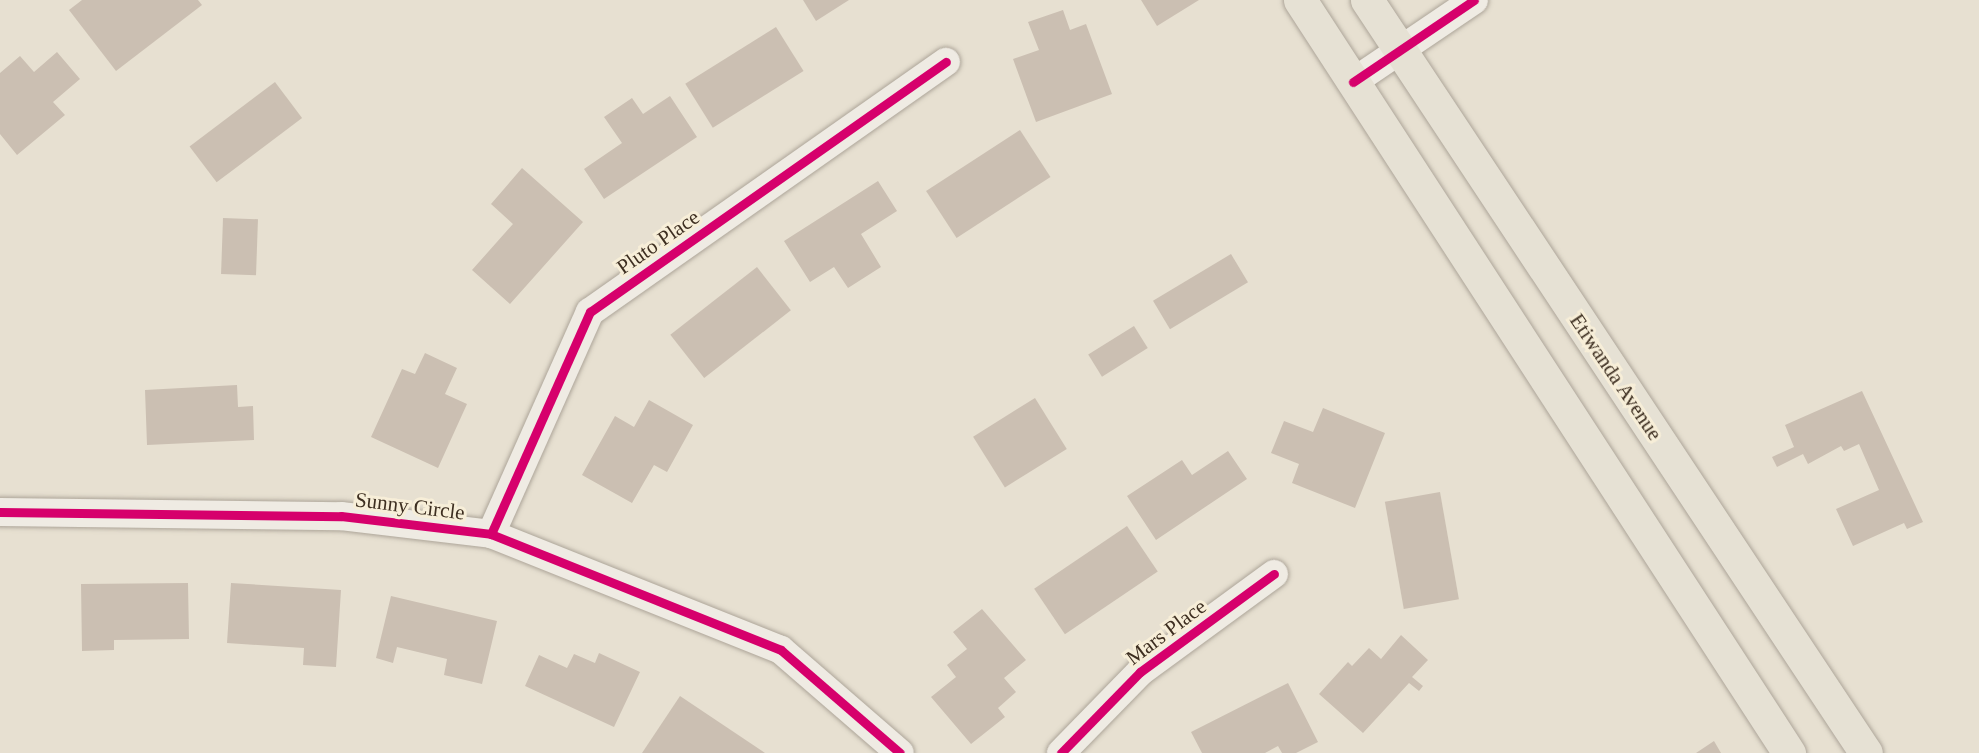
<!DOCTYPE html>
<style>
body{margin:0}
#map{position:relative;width:1979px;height:753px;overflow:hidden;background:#e7e0d1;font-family:Georgia,serif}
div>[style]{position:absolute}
.building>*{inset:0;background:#cbbfb2;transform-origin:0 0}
.roads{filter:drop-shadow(0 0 2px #ada599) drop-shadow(0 0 2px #ada599)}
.minor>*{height:28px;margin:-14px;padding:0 14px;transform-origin:14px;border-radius:14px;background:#efebe3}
.primary>*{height:33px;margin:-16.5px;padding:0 16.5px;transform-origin:16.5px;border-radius:16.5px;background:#e6e1d4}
.cycleway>*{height:9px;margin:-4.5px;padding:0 4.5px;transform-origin:4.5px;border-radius:4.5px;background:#d6006c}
span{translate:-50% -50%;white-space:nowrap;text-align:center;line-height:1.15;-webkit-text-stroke:6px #f7eed8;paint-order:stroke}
.street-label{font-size:21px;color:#3d2e20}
</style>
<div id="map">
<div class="building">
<div style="clip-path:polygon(82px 0,198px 0,202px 5px,116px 71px,69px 10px)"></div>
<div style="clip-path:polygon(803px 0,849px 0,816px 21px)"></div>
<div style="clip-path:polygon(1141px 0,1199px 0,1157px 26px)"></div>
<div style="clip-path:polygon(1063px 10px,1070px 30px,1086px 24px,1112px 94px,1036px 122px,1013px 59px,1039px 50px,1028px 22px)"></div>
<div style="left:776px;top:27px;width:52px;height:107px;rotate:58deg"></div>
<div style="clip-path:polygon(57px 52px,80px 79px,53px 102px,65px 115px,17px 155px,0 134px,0 73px,20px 56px,34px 72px)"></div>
<div style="left:275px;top:82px;width:45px;height:107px;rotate:53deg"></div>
<div style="clip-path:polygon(670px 96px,697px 137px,604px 199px,584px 169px,622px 143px,604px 117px,632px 98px,643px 114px)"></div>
<div style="left:1020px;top:130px;width:56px;height:112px;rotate:57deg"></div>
<div style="clip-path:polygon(522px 168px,583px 222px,510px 304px,472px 270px,513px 224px,491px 204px)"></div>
<div style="clip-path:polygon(878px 181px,897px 211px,861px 234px,881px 267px,848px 288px,834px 267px,810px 282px,784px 241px)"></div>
<div style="left:223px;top:218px;width:35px;height:56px;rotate:2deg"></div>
<div style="left:1231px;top:254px;width:33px;height:91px;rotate:59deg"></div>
<div style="left:757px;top:267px;width:55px;height:110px;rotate:52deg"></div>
<div style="left:1134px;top:326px;width:26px;height:54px;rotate:58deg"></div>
<div style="clip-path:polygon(425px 353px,457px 368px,445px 394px,467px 404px,438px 468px,371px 437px,402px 369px,415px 374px)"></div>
<div style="clip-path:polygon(237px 385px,238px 407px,253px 406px,254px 440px,147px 445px,145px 390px)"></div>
<div style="clip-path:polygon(1862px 391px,1923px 522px,1907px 529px,1904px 523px,1853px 546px,1836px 509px,1879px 490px,1859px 444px,1844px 451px,1841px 446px,1808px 464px,1803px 454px,1777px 467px,1772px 457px,1794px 447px,1785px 425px)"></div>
<div style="left:1035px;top:398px;width:60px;height:73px;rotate:58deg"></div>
<div style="clip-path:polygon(649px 400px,693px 425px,667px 472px,654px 465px,632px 503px,582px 475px,615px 416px,634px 427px)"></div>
<div style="clip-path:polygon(1323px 408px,1385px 433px,1355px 508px,1292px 483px,1299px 464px,1271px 453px,1284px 421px,1313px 432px)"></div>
<div style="clip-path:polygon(1228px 451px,1247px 479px,1156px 540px,1127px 496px,1182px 460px,1192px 475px)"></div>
<div style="left:1440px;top:492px;width:109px;height:56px;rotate:80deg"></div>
<div style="left:1127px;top:526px;width:55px;height:112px;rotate:56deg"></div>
<div style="clip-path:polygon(188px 583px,189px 639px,114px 640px,114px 650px,82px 651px,81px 584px)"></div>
<div style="clip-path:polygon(231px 583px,341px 590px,336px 667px,303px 665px,304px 648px,227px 643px)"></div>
<div style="clip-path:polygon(391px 596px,497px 621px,482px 684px,444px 675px,447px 659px,397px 647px,393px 663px,376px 658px)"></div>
<div style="clip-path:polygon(982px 609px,1026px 660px,1004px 678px,1016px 692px,998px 708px,1005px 717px,971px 744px,931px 697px,956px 677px,947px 665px,967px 649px,953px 632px)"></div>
<div style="clip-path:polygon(1401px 635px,1428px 660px,1412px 677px,1423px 686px,1419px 691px,1409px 683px,1363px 733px,1319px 694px,1348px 662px,1352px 666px,1369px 648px,1381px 659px)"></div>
<div style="clip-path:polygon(599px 653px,640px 672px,614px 727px,525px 686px,539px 655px,567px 668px,574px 654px,595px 663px)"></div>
<div style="clip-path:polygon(1288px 683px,1318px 742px,1296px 753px,1282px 753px,1278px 746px,1265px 753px,1202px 753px,1191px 732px)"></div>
<div style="clip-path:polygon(680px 696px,765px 753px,642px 753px)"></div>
<div style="clip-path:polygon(1714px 741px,1721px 753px,1696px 753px)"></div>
</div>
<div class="roads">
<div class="minor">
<div style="left:1353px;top:82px;width:146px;rotate:-34.1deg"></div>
<div style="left:0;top:512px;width:341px;rotate:0.7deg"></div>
<div style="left:341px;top:516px;width:151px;rotate:6.8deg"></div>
<div style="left:491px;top:534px;width:312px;rotate:21.8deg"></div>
<div style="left:781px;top:650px;width:157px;rotate:40.9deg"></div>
<div style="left:491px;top:534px;width:243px;rotate:-66deg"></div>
<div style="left:590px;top:312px;width:435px;rotate:-35.1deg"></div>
<div style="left:1061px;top:753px;width:113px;rotate:-45.7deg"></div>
<div style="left:1140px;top:672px;width:166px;rotate:-36.2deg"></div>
</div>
<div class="primary">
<div style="left:1300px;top:0;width:898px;rotate:57deg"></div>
<div style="left:1367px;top:0;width:903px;rotate:56.47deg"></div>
</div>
</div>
<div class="cycleway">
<div style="left:1353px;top:82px;width:146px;rotate:-34.1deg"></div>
<div style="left:0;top:512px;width:341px;rotate:0.7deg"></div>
<div style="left:341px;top:516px;width:151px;rotate:6.8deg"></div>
<div style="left:491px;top:534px;width:312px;rotate:21.8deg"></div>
<div style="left:781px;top:650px;width:157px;rotate:40.9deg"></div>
<div style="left:491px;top:534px;width:243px;rotate:-66deg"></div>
<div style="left:590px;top:312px;width:435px;rotate:-35.1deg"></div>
<div style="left:1061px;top:753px;width:113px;rotate:-45.7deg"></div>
<div style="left:1140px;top:672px;width:166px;rotate:-36.2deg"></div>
</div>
<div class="street-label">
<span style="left:658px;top:242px;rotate:-35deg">Pluto Place</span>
<span style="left:1616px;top:377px;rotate:56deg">Etiwanda Avenue</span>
<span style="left:410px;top:506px;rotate:7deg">Sunny Circle</span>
<span style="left:1166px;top:632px;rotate:-37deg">Mars Place</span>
</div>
</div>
